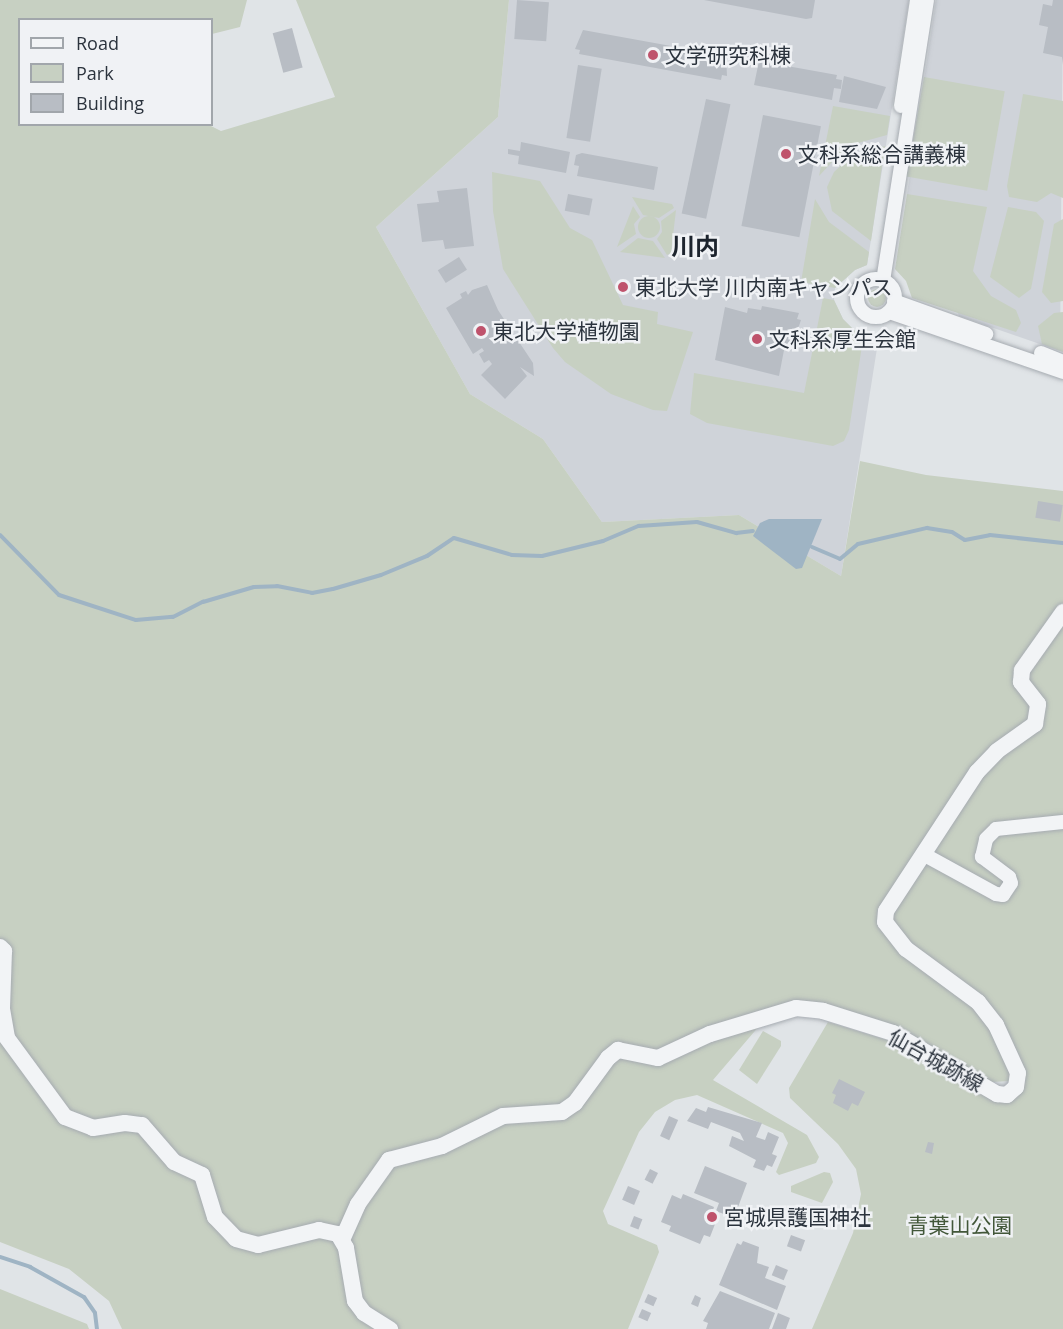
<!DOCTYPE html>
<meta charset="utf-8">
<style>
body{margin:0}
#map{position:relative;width:1063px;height:1329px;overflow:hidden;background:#e0e4e7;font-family:"Open Sans","Noto Sans JP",sans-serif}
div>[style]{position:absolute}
.built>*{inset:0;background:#cfd3d9}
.green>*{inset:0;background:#c7d0c2;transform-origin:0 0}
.round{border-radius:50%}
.water>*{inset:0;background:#9fb4c4}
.stream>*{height:4px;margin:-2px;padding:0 2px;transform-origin:2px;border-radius:2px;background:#9fb4c4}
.building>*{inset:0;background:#b8bdc4;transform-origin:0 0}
.roads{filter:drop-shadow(0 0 2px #a6abb1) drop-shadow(0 0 2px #a6abb1)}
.minor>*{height:14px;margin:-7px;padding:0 7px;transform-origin:7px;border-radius:7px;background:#f2f4f6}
.minor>.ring{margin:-7px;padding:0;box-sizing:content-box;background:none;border:14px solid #f2f4f6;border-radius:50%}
.tertiary>*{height:16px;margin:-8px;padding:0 8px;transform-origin:8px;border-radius:8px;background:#f2f4f6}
.dots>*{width:16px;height:16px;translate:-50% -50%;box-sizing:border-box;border:3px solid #f0f2f5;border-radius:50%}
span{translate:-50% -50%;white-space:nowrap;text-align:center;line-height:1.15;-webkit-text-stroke:5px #f0f2f5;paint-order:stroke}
.poi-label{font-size:21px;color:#2b333d}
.left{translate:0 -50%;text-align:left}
.street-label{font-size:21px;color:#2b333d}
.park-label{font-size:21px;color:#425739}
.quarter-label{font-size:24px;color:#1d242e;font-weight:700}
.legend{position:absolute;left:18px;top:18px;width:195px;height:108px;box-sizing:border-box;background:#f0f2f5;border:2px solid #a1a6ab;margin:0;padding:8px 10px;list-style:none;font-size:18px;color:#2b333d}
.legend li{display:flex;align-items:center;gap:12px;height:30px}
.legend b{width:30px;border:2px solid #a1a6ab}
</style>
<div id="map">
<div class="built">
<div style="clip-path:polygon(509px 0,909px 0,867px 265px,855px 270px,835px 288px,834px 300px,843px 319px,863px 339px,878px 342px,841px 576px,739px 515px,602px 522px,543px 439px,470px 394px,376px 227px,498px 117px)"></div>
<div style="clip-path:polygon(936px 0,1063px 0,1060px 351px,959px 316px,907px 194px)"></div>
</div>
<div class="green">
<div style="clip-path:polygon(0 0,247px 0,240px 27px,212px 34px,212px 20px,20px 20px,20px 124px,207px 124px,221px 131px,335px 97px,296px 0,509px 0,498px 117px,376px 227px,470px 394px,543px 439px,602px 522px,739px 515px,841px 576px,860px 461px,926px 475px,1063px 491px,1063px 1329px,812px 1329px,853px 1233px,861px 1194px,856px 1169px,838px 1144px,790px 1098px,789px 1088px,828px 1022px,887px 1040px,992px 1100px,1008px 1103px,1024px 1089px,1010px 1081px,992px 1082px,827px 1007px,760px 1025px,713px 1080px,807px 1135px,819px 1157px,816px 1163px,779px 1175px,776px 1172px,788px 1143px,783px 1133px,697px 1095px,675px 1100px,655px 1112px,639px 1132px,603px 1211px,608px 1224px,657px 1245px,659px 1252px,628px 1329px,122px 1329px,109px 1301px,69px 1269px,0 1242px)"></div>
<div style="left:924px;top:77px;width:82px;height:101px;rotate:10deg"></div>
<div style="clip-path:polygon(1023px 94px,1063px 101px,1063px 198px,1051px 193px,1037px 202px,1009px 197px,1007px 186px)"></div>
<div style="clip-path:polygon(833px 106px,890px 116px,887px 135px,847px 146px,819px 176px)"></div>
<div style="clip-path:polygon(885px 146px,871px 241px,832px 211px,827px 187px,834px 172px,851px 156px)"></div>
<div style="clip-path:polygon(492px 172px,540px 181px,570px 228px,592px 240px,623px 305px,658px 312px,657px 324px,693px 332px,667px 411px,653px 410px,611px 394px,565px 362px,553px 348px,503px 269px,493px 211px)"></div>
<div style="clip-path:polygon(907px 194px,987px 207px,973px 271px,991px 296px,1016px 310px,1021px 323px,1016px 332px,912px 298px,906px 281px,895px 269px)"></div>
<div style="clip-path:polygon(632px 197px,672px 204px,674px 208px,659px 218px,643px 215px)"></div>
<div style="clip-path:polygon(815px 199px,829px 222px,869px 252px,867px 265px,855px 270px,835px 288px,801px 282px)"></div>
<div style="clip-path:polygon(633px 206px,640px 217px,634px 224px,636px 234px,617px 247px)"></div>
<div style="clip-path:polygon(1008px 207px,1036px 212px,1044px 221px,1031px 289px,1019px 298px,990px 277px)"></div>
<div style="clip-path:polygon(676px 210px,671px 253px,667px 255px,657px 239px,662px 232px,661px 221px)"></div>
<div class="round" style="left:638px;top:216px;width:22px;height:22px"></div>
<div style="clip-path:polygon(1063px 219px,1063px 301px,1051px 303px,1042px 292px,1054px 224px)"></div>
<div style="clip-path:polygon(638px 238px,653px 241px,665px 258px,620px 252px)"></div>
<div class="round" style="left:868px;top:289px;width:18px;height:18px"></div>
<div style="clip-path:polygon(823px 298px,834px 300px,843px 319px,863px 339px,849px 430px,844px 441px,833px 446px,707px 423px,690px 414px,694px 373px,804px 393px)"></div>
<div style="clip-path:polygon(1063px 312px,1063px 352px,1042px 344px,1038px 326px,1054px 313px)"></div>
<div style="clip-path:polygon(763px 1031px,781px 1041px,781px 1046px,757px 1084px,739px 1070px)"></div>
<div style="clip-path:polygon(824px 1172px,830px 1173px,833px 1182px,822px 1203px,791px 1192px,791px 1186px)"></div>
<div style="clip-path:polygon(0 1289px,87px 1324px,89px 1329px,0 1329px)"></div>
</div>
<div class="water">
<div style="clip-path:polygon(769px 519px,822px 519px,802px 568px,796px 569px,753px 536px,760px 523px)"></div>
</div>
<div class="stream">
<div style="left:0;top:535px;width:84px;rotate:45.5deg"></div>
<div style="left:59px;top:595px;width:81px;rotate:18deg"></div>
<div style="left:136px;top:620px;width:37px;rotate:-5deg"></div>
<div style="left:173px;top:617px;width:34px;rotate:-27deg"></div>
<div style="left:203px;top:602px;width:53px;rotate:-16.4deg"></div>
<div style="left:254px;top:587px;width:23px;rotate:-2deg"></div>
<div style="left:277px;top:586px;width:36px;rotate:11deg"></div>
<div style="left:312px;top:593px;width:21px;rotate:-11deg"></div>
<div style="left:333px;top:589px;width:50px;rotate:-16.3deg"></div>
<div style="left:381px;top:575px;width:50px;rotate:-22.4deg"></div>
<div style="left:427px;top:556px;width:32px;rotate:-34deg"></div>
<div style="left:454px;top:538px;width:60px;rotate:16.3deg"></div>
<div style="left:512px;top:555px;width:30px;rotate:2deg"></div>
<div style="left:542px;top:556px;width:63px;rotate:-13.8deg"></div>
<div style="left:603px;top:541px;width:39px;rotate:-23deg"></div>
<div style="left:639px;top:526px;width:58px;rotate:-3.9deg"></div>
<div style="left:697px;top:522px;width:41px;rotate:15.8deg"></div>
<div style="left:736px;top:533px;width:17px;rotate:-7deg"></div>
<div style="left:812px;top:547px;width:30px;rotate:23deg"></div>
<div style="left:840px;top:559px;width:23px;rotate:-40deg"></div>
<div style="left:858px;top:544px;width:71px;rotate:-13.1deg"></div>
<div style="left:927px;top:528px;width:25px;rotate:9deg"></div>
<div style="left:952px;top:532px;width:15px;rotate:32deg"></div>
<div style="left:965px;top:540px;width:25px;rotate:-11deg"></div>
<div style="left:990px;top:535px;width:73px;rotate:6.3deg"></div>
<div style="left:0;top:1257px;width:32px;rotate:18deg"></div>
<div style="left:30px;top:1267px;width:62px;rotate:29.1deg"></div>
<div style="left:84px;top:1297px;width:19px;rotate:55deg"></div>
<div style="left:95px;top:1313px;width:16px;rotate:83deg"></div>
</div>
<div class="building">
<div style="left:517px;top:0;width:32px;height:39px;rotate:4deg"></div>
<div style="clip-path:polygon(704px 0,815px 0,812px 18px,806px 19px)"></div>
<div style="clip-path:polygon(1053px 0,1063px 0,1063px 65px,1062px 57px,1043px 53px,1048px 27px,1039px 25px,1043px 4px,1052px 6px)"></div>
<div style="left:292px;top:28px;width:41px;height:20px;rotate:75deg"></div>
<div style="clip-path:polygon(583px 30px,726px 56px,727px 76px,722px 75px,721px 80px,579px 54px,580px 50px,575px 49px)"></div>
<div style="clip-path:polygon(759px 61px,837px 75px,836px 79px,842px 80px,841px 89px,834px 88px,832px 100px,754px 85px)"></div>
<div style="left:578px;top:65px;width:24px;height:74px;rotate:9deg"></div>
<div style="clip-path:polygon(844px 76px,886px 87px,877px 109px,839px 102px)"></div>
<div style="left:706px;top:99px;width:25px;height:117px;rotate:12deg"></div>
<div style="left:763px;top:115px;width:59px;height:113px;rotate:11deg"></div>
<div style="clip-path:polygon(521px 142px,570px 152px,566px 173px,518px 164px,519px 156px,508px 154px,508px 149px,520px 151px)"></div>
<div style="clip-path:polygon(582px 153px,658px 167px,654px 190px,577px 176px,579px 166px,574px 165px,576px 155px)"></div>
<div style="clip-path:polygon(467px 188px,474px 246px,445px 249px,443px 240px,422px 242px,417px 204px,439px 202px,437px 191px)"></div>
<div style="left:568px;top:194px;width:25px;height:17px;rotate:11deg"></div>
<div style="left:459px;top:257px;width:15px;height:25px;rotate:58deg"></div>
<div style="clip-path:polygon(487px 285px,498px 310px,533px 363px,534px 376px,520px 367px,527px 376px,505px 399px,481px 375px,492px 364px,489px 360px,484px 363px,479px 354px,484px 351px,482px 348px,473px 354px,446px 308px,462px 298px,460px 294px,466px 291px,468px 295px,472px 290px)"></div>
<div style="clip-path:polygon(762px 306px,799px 313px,797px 319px,801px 320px,792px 347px,785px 345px,779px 376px,715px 360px,725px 307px,747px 313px,748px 308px,761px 310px)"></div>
<div style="left:1038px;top:501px;width:25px;height:17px;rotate:9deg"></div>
<div style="clip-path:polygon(839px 1079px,865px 1092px,858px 1106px,852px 1103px,848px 1111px,833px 1103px,836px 1095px,832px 1093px)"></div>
<div style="clip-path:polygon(708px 1107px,762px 1123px,756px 1137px,765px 1140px,768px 1132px,779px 1137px,772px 1154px,777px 1156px,772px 1167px,767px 1165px,764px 1171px,753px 1167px,756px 1160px,729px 1146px,732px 1136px,744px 1141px,740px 1133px,711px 1122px,708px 1129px,687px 1121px,696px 1108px,706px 1112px)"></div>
<div style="left:669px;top:1116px;width:10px;height:22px;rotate:24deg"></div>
<div style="clip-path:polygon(928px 1142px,934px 1143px,932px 1154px,925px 1152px)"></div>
<div style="clip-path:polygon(705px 1166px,747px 1183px,734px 1218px,716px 1211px,719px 1203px,694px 1193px)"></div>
<div style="left:650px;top:1169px;width:9px;height:12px;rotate:27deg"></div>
<div style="left:628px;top:1186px;width:13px;height:15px;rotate:23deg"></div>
<div style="clip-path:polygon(683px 1194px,714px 1207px,711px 1216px,717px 1219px,710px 1237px,704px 1235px,700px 1244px,669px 1231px,671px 1226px,661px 1222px,672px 1195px,681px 1199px)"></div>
<div style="left:634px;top:1216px;width:9px;height:11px;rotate:21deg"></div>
<div style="left:791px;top:1235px;width:15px;height:12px;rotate:20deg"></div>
<div style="clip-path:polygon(743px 1241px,759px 1247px,757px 1263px,769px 1267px,765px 1278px,786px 1286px,777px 1310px,719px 1285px,737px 1243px,741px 1245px)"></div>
<div style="left:776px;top:1265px;width:13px;height:11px;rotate:23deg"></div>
<div style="clip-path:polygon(720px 1291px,775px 1313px,769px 1329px,706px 1329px,708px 1323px,703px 1321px)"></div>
<div style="left:648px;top:1294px;width:10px;height:9px;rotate:24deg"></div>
<div style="clip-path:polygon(695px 1295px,701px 1298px,698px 1307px,691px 1304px)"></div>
<div style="left:642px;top:1309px;width:10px;height:9px;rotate:24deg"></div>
<div style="clip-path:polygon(778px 1313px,790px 1318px,786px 1329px,772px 1329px)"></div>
</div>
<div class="roads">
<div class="minor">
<div style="left:901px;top:106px;width:107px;rotate:-81.4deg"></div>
<div class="ring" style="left:857px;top:279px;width:24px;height:24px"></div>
<div style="left:883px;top:281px;width:284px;rotate:-81.1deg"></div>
<div style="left:894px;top:301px;width:98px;rotate:19.7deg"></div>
<div style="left:889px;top:312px;width:184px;rotate:19deg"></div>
<div style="left:1041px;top:353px;width:24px;rotate:22deg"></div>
<div style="left:923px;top:854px;width:83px;rotate:28.7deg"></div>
<div style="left:996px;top:894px;width:7px;rotate:8deg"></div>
<div style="left:1003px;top:895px;width:14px;rotate:-56deg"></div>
<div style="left:1011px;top:883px;width:6px;rotate:-108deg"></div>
<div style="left:1009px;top:877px;width:34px;rotate:-143deg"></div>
<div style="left:982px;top:857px;width:18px;rotate:-77deg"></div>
<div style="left:986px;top:839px;width:14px;rotate:-45deg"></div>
<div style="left:996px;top:829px;width:67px;rotate:-6deg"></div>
</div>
<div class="tertiary">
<div style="left:0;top:947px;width:6px;rotate:45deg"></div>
<div style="left:4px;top:951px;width:58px;rotate:92deg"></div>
<div style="left:2px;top:1009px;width:29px;rotate:80deg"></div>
<div style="left:7px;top:1038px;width:98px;rotate:53.7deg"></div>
<div style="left:65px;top:1117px;width:30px;rotate:21deg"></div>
<div style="left:93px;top:1128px;width:32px;rotate:-9deg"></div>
<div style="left:125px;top:1123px;width:17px;rotate:7deg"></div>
<div style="left:142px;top:1125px;width:49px;rotate:49.1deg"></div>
<div style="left:174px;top:1162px;width:31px;rotate:25deg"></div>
<div style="left:202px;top:1175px;width:44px;rotate:72.8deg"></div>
<div style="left:215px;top:1217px;width:30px;rotate:46deg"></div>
<div style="left:236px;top:1239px;width:23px;rotate:15deg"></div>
<div style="left:258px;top:1245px;width:63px;rotate:-13.8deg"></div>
<div style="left:319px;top:1230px;width:19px;rotate:12deg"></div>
<div style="left:338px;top:1234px;width:16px;rotate:60deg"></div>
<div style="left:346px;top:1248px;width:54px;rotate:80.4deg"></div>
<div style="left:355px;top:1301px;width:15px;rotate:53deg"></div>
<div style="left:364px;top:1313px;width:31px;rotate:32deg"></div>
<div style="left:342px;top:1240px;width:39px;rotate:-66deg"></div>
<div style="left:358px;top:1204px;width:54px;rotate:-54.8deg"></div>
<div style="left:389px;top:1160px;width:55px;rotate:-14.8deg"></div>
<div style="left:442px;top:1146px;width:68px;rotate:-26.2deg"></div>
<div style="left:503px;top:1116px;width:59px;rotate:-3.9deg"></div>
<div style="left:562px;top:1112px;width:16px;rotate:-35deg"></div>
<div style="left:575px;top:1103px;width:56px;rotate:-53.7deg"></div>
<div style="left:608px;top:1058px;width:13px;rotate:-39deg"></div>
<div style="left:618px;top:1050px;width:41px;rotate:11.3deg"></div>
<div style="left:658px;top:1058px;width:57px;rotate:-24.8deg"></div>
<div style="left:710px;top:1034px;width:90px;rotate:-16.8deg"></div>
<div style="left:796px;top:1008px;width:27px;rotate:6deg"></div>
<div style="left:823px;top:1011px;width:73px;rotate:17.4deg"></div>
<div style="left:893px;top:1033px;width:121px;rotate:30.4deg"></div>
<div style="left:997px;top:1094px;width:10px;rotate:6deg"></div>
<div style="left:1007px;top:1095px;width:12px;rotate:-42deg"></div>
<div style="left:1016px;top:1087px;width:14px;rotate:-82deg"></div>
<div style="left:1018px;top:1073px;width:53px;rotate:-114.6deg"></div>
<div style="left:996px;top:1025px;width:29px;rotate:-128deg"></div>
<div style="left:978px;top:1002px;width:89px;rotate:-143.6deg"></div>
<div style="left:906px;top:949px;width:34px;rotate:-128deg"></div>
<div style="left:885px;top:922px;width:11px;rotate:-85deg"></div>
<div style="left:886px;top:911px;width:166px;rotate:-56.8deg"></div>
<div style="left:977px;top:772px;width:29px;rotate:-46deg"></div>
<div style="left:997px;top:751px;width:47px;rotate:-35.4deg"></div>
<div style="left:1035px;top:724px;width:20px;rotate:-81deg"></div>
<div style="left:1038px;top:704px;width:28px;rotate:-128deg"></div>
<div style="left:1021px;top:682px;width:12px;rotate:-85deg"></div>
<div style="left:1022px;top:670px;width:71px;rotate:-54.7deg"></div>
</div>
</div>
<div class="dots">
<div style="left:653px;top:55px;background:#bf536c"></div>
<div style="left:786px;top:154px;background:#bf536c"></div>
<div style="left:623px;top:287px;background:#bf536c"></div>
<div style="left:481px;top:331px;background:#bf536c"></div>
<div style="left:757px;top:339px;background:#bf536c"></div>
<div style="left:712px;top:1217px;background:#bf536c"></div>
</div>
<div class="poi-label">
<span class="left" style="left:665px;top:55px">文学研究科棟</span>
<span class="left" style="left:798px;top:154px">文科系総合講義棟</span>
<span class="left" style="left:635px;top:287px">東北大学 川内南キャンパス</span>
<span class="left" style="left:493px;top:331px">東北大学植物園</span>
<span class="left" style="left:769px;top:339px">文科系厚生会館</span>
<span class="left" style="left:724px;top:1217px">宮城県護国神社</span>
</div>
<div class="street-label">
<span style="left:936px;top:1060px;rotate:29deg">仙台城跡線</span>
</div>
<div class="park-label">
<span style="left:960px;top:1225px">青葉山公園</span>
</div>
<div class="quarter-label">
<span style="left:695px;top:246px">川内</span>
</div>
<ul class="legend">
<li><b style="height:8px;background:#f2f4f6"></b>Road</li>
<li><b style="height:16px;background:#c7d0c2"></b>Park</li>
<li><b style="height:16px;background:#b8bdc4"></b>Building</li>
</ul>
</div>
